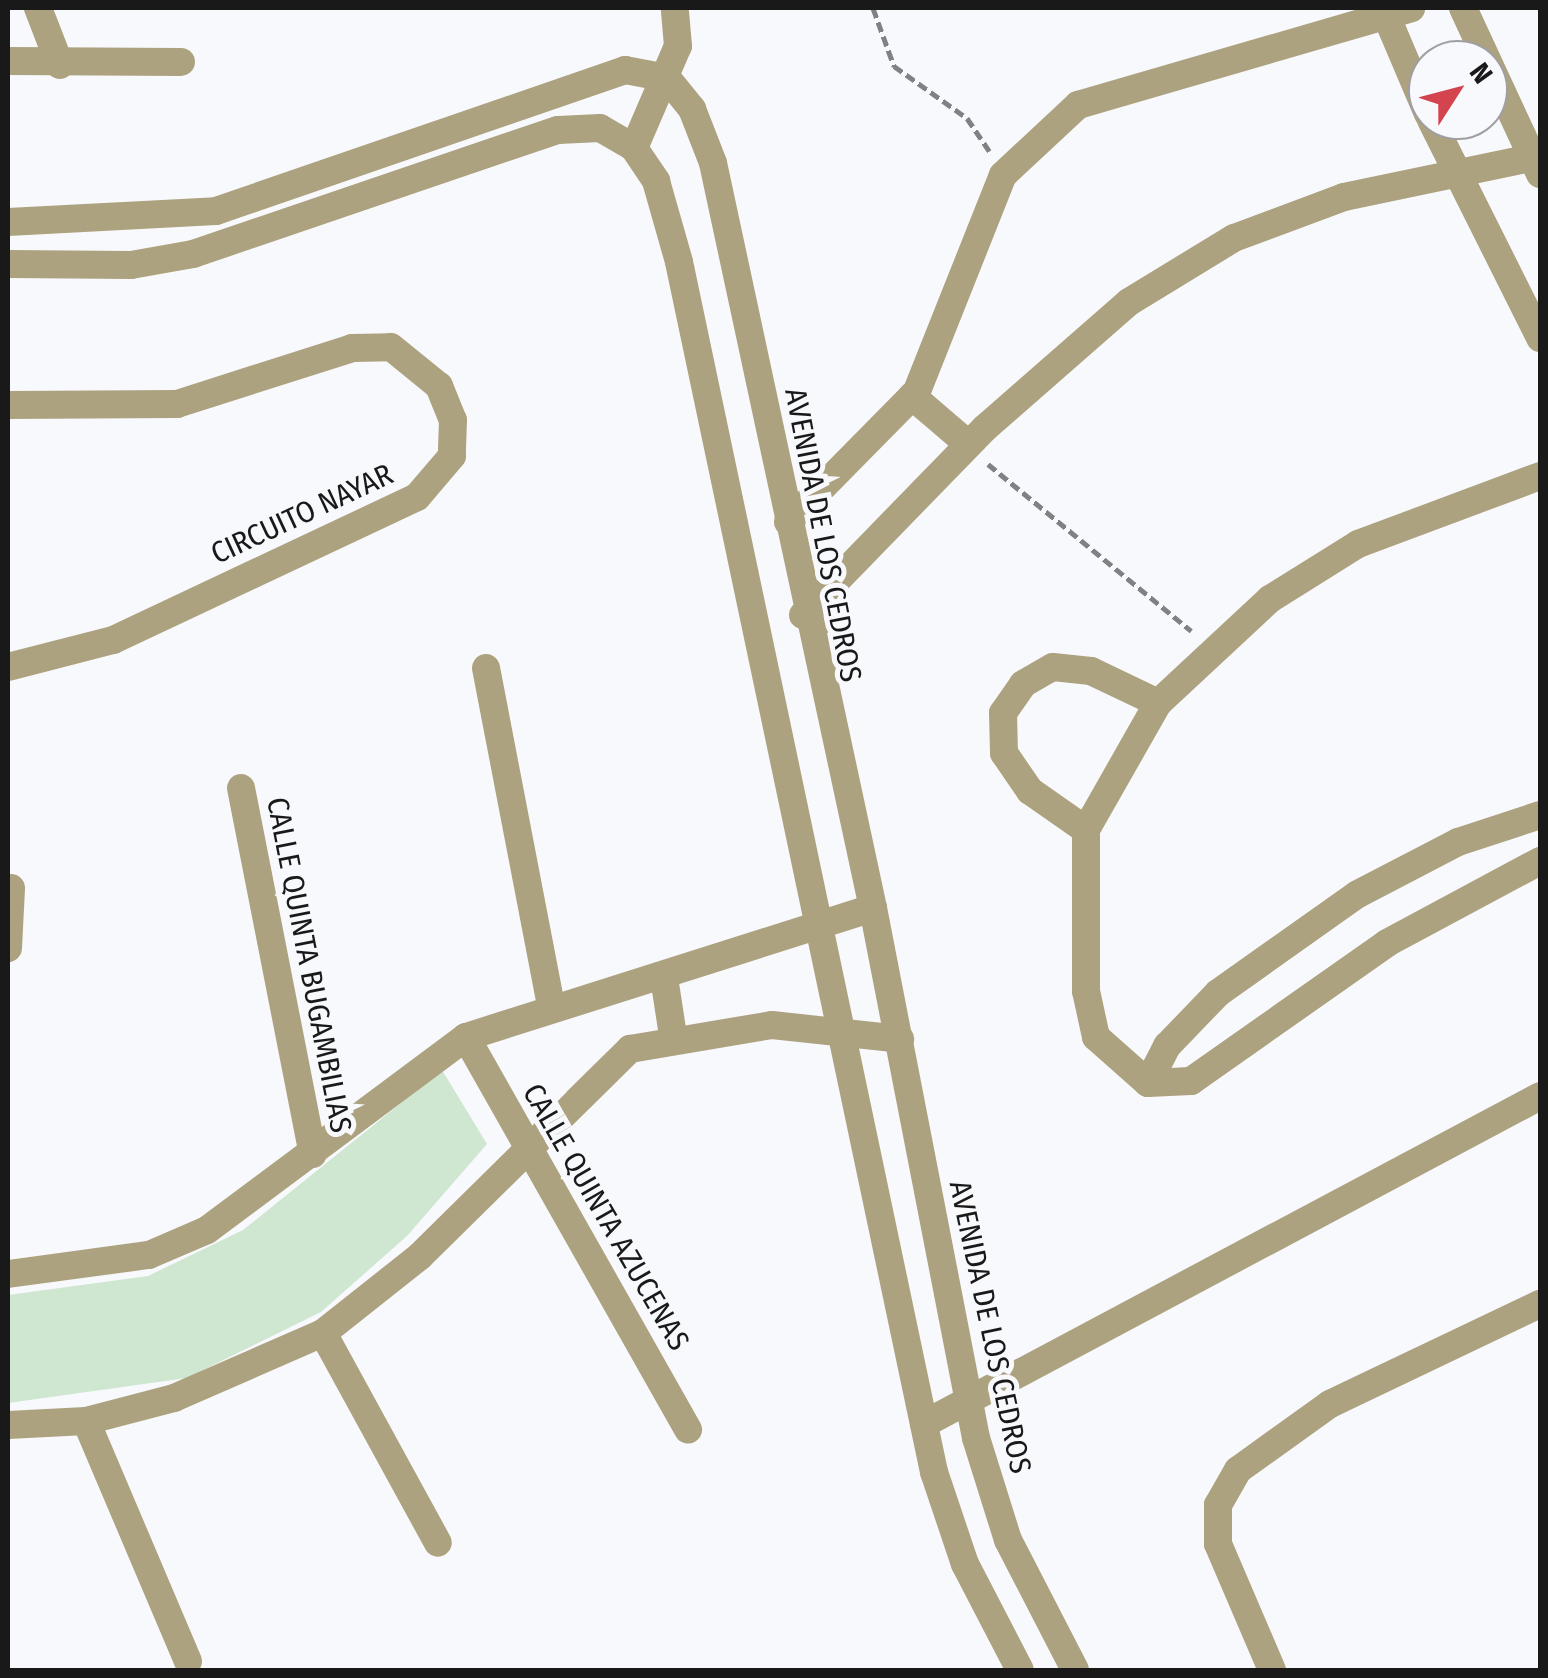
<!DOCTYPE html>
<style>
body{margin:0}
#map{position:relative;width:1548px;height:1678px;overflow:hidden;background:#f8f9fd;font-family:"Fira Sans Condensed",sans-serif}
div>[style]{position:absolute}
.green>*{inset:0;background:#cfe7d0}
.path>*{height:5px;margin-top:-2.5px;transform-origin:0;background:repeating-linear-gradient(90deg,#808183 0 10px,transparent 0 15px)}
.minor>*{height:28px;margin:-14px;padding:0 14px;transform-origin:14px;border-radius:14px;background:#ada27f}
span{translate:-50% -50%;white-space:nowrap;text-align:center;line-height:1.15;-webkit-text-stroke:10px #f8f9fd;paint-order:stroke}
.street-label{font-size:30px;color:#19191a}
.frame{position:absolute;inset:0;border:10px solid #19191a;pointer-events:none}
.north{position:absolute;left:1408px;top:40px;width:100px;height:100px;box-sizing:border-box;background:#f8f9fd;border:2px solid #9f9fa2;border-radius:50%;rotate:54deg;font-size:28px;font-weight:700;line-height:40px;text-align:center;color:#19191a}
.north::after{content:'';display:block;margin:auto;width:35px;height:45px;background:#d4444f;clip-path:polygon(50% 0,100% 100%,50% 72%,0 100%)}
</style>
<div id="map">
<div class="green">
<div style="clip-path:polygon(442px 1070px,487px 1144px,407px 1236px,321px 1312px,187px 1378px,8px 1403px,8px 1295px,148px 1276px,243px 1230px)"></div>
</div>
<div class="path">
<div style="left:873px;top:8px;width:62px;rotate:70.1deg"></div>
<div style="left:894px;top:66px;width:90px;rotate:35.5deg"></div>
<div style="left:967px;top:118px;width:40px;rotate:56deg"></div>
<div style="left:988px;top:464px;width:263px;rotate:39.4deg"></div>
</div>
<div class="minor">
<div style="left:38px;top:8px;width:61px;rotate:68.9deg"></div>
<div style="left:1383px;top:8px;width:115px;rotate:67deg"></div>
<div style="left:1463px;top:8px;width:183px;rotate:65.1deg"></div>
<div style="left:8px;top:61px;width:173px;rotate:0.3deg"></div>
<div style="left:1431px;top:120px;width:244px;rotate:63.4deg"></div>
<div style="left:634px;top:148px;width:111px;rotate:-66.7deg"></div>
<div style="left:678px;top:46px;width:38px;rotate:-95deg"></div>
<div style="left:8px;top:222px;width:208px;rotate:-3deg"></div>
<div style="left:216px;top:211px;width:433px;rotate:-19deg"></div>
<div style="left:625px;top:70px;width:43px;rotate:10.8deg"></div>
<div style="left:667px;top:78px;width:40px;rotate:51deg"></div>
<div style="left:692px;top:109px;width:58px;rotate:68.7deg"></div>
<div style="left:713px;top:163px;width:762px;rotate:77.88deg"></div>
<div style="left:873px;top:908px;width:540px;rotate:79deg"></div>
<div style="left:976px;top:1438px;width:107px;rotate:72.6deg"></div>
<div style="left:1008px;top:1540px;width:146px;rotate:62.7deg"></div>
<div style="left:8px;top:264px;width:123px;rotate:0.5deg"></div>
<div style="left:131px;top:265px;width:63px;rotate:-10.1deg"></div>
<div style="left:193px;top:254px;width:385px;rotate:-18.8deg"></div>
<div style="left:558px;top:130px;width:42px;rotate:-2.7deg"></div>
<div style="left:600px;top:128px;width:39px;rotate:30deg"></div>
<div style="left:634px;top:148px;width:40px;rotate:56deg"></div>
<div style="left:656px;top:181px;width:84px;rotate:74.1deg"></div>
<div style="left:679px;top:262px;width:1237px;rotate:78.1deg"></div>
<div style="left:934px;top:1472px;width:97px;rotate:71.4deg"></div>
<div style="left:965px;top:1564px;width:119px;rotate:62.6deg"></div>
<div style="left:912px;top:396px;width:74px;rotate:40.6deg"></div>
<div style="left:8px;top:405px;width:169px;rotate:-0.3deg"></div>
<div style="left:177px;top:404px;width:184px;rotate:-17.7deg"></div>
<div style="left:352px;top:348px;width:39px;rotate:-1deg"></div>
<div style="left:391px;top:347px;width:62px;rotate:39.1deg"></div>
<div style="left:439px;top:386px;width:37px;rotate:68deg"></div>
<div style="left:453px;top:420px;width:36px;rotate:92deg"></div>
<div style="left:452px;top:456px;width:54px;rotate:130.5deg"></div>
<div style="left:417px;top:497px;width:336px;rotate:154.8deg"></div>
<div style="left:113px;top:640px;width:108px;rotate:165.6deg"></div>
<div style="left:1540px;top:476px;width:194px;rotate:159.5deg"></div>
<div style="left:1358px;top:544px;width:104px;rotate:148deg"></div>
<div style="left:1270px;top:599px;width:153px;rotate:137.1deg"></div>
<div style="left:1158px;top:703px;width:146px;rotate:119.6deg"></div>
<div style="left:1086px;top:830px;width:161px;rotate:90deg"></div>
<div style="left:1086px;top:991px;width:47px;rotate:77.7deg"></div>
<div style="left:1096px;top:1037px;width:69px;rotate:41.5deg"></div>
<div style="left:1148px;top:1083px;width:42px;rotate:-62.8deg"></div>
<div style="left:1167px;top:1046px;width:74px;rotate:-46.1deg"></div>
<div style="left:1218px;top:993px;width:171px;rotate:-35.3deg"></div>
<div style="left:1358px;top:894px;width:113px;rotate:-27.5deg"></div>
<div style="left:1458px;top:842px;width:86px;rotate:-18.2deg"></div>
<div style="left:788px;top:522px;width:184px;rotate:-45.4deg"></div>
<div style="left:917px;top:391px;width:232px;rotate:-68.3deg"></div>
<div style="left:1003px;top:175px;width:103px;rotate:-43deg"></div>
<div style="left:1078px;top:105px;width:347px;rotate:-16.2deg"></div>
<div style="left:803px;top:615px;width:261px;rotate:-45.8deg"></div>
<div style="left:985px;top:428px;width:191px;rotate:-41.2deg"></div>
<div style="left:1129px;top:302px;width:123px;rotate:-31.4deg"></div>
<div style="left:1234px;top:238px;width:117px;rotate:-20.4deg"></div>
<div style="left:1344px;top:197px;width:200px;rotate:-11.8deg"></div>
<div style="left:486px;top:668px;width:344px;rotate:79.1deg"></div>
<div style="left:241px;top:788px;width:373px;rotate:78.9deg"></div>
<div style="left:1086px;top:830px;width:68px;rotate:-145.1deg"></div>
<div style="left:1030px;top:791px;width:46px;rotate:-124.4deg"></div>
<div style="left:1004px;top:753px;width:40px;rotate:-91.4deg"></div>
<div style="left:1003px;top:713px;width:35px;rotate:-55deg"></div>
<div style="left:1023px;top:684px;width:34px;rotate:-30deg"></div>
<div style="left:1053px;top:667px;width:38px;rotate:6deg"></div>
<div style="left:1091px;top:671px;width:74px;rotate:25.5deg"></div>
<div style="left:8px;top:948px;width:60px;rotate:-87.1deg"></div>
<div style="left:664px;top:977px;width:60px;rotate:81.3deg"></div>
<div style="left:466px;top:1037px;width:451px;rotate:60.5deg"></div>
<div style="left:1148px;top:1083px;width:43px;rotate:-2.7deg"></div>
<div style="left:1191px;top:1081px;width:240px;rotate:-35.1deg"></div>
<div style="left:1387px;top:943px;width:174px;rotate:-28.2deg"></div>
<div style="left:8px;top:1274px;width:142px;rotate:-7.7deg"></div>
<div style="left:149px;top:1255px;width:63px;rotate:-23.3deg"></div>
<div style="left:207px;top:1230px;width:323px;rotate:-36.7deg"></div>
<div style="left:466px;top:1037px;width:427px;rotate:-17.6deg"></div>
<div style="left:323px;top:1333px;width:239px;rotate:61.3deg"></div>
<div style="left:86px;top:1421px;width:261px;rotate:67deg"></div>
<div style="left:924px;top:1424px;width:698px;rotate:-28.03deg"></div>
<div style="left:8px;top:1425px;width:78px;rotate:-2.9deg"></div>
<div style="left:86px;top:1421px;width:91px;rotate:-14.6deg"></div>
<div style="left:174px;top:1398px;width:163px;rotate:-23.6deg"></div>
<div style="left:323px;top:1333px;width:124px;rotate:-38.4deg"></div>
<div style="left:420px;top:1256px;width:295px;rotate:-44.6deg"></div>
<div style="left:630px;top:1049px;width:144px;rotate:-9.6deg"></div>
<div style="left:772px;top:1025px;width:129px;rotate:6.2deg"></div>
<div style="left:1272px;top:1670px;width:137px;rotate:-113.2deg"></div>
<div style="left:1218px;top:1544px;width:39px;rotate:-90deg"></div>
<div style="left:1218px;top:1505px;width:40px;rotate:-60.3deg"></div>
<div style="left:1238px;top:1470px;width:113px;rotate:-35.7deg"></div>
<div style="left:1330px;top:1404px;width:233px;rotate:-25.5deg"></div>
</div>
<div class="street-label">
<span style="left:302px;top:514px;rotate:-25deg">CIRCUITO NAYAR</span>
<span style="left:823px;top:535px;rotate:79deg">AVENIDA DE LOS CEDROS</span>
<span style="left:309px;top:965px;rotate:79deg">CALLE QUINTA BUGAMBILIAS</span>
<span style="left:606px;top:1217px;rotate:60deg">CALLE QUINTA AZUCENAS</span>
<span style="left:990px;top:1327px;rotate:78deg">AVENIDA DE LOS CEDROS</span>
</div>
<div class="frame"></div>
<div class="north">N</div>
</div>
